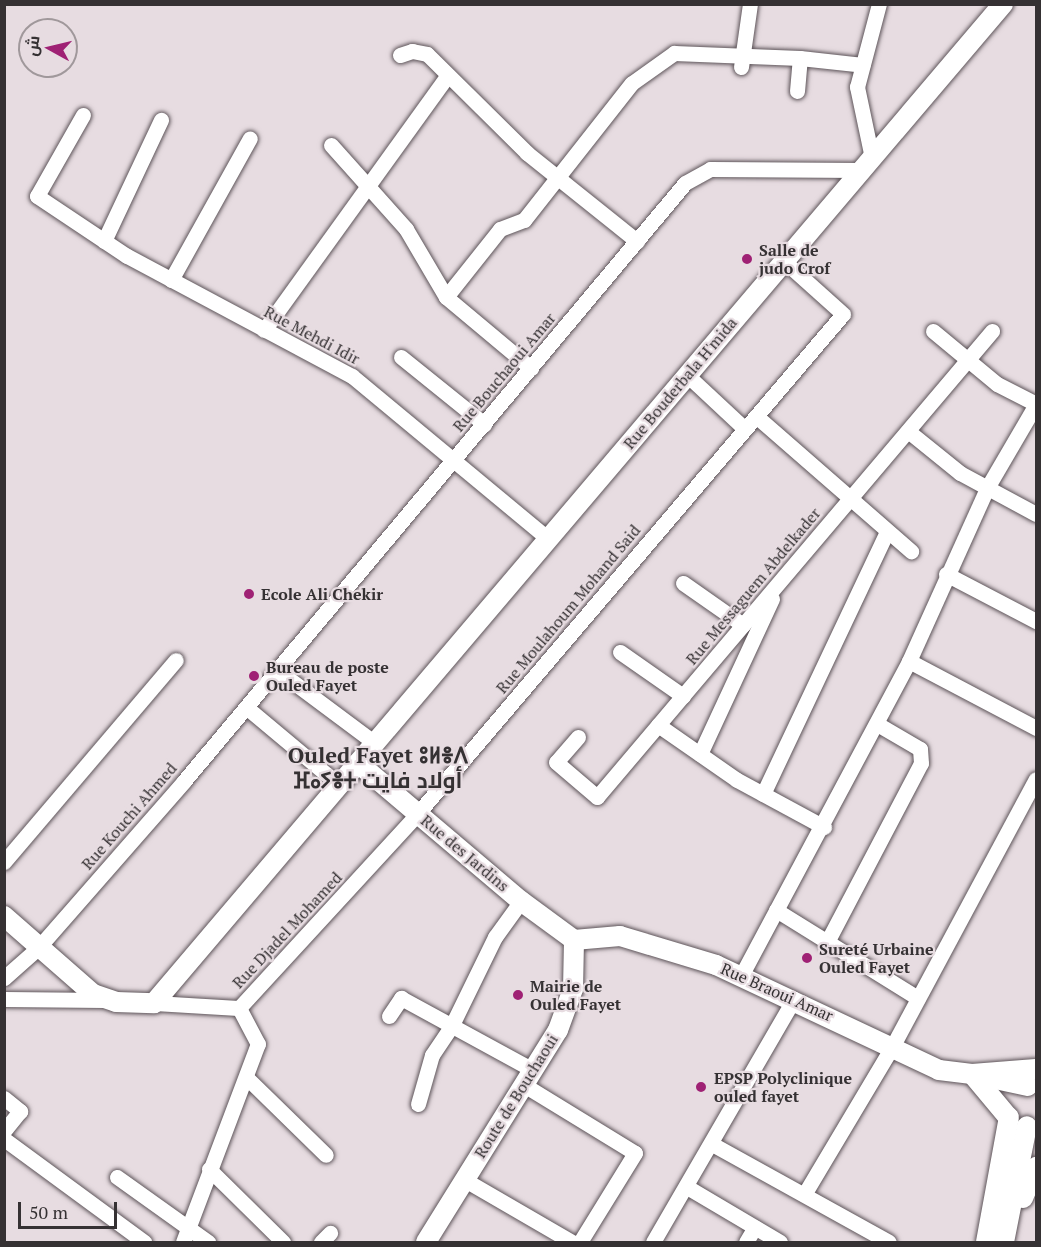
<!DOCTYPE html>
<meta charset="utf-8">
<style>
body{margin:0}
#map{position:relative;width:1041px;height:1247px;overflow:hidden;background:#e7dce1;font-family:"PT Serif",Cairo,"Noto Sans Tifinagh",serif}
div>[style]{position:absolute}
.roads{filter:drop-shadow(0 0 2px #5d5459) drop-shadow(0 0 2px #5d5459)}
.minor>*{height:15px;margin:-7.5px;padding:0 7.5px;transform-origin:7.5px;border-radius:7.5px;background:#fff}
.major>*{height:20px;margin:-10px;padding:0 10px;transform-origin:10px;border-radius:10px;background:#fff}
.dots>*{width:16px;height:16px;translate:-50% -50%;box-sizing:border-box;border:3px solid #e7dce1;border-radius:50%}
span{translate:-50% -50%;white-space:nowrap;text-align:center;line-height:1.15;-webkit-text-stroke:4.5px #e7dce1;paint-order:stroke}
.poi-label{font-size:16px;color:#353133;font-weight:700}
.left{translate:0 -50%;text-align:left}
.street-label{font-size:16px;color:#353133}
.district-label{font-size:22px;color:#353133;font-weight:700}
.frame{position:absolute;inset:0;border:6px solid #353133;pointer-events:none}
.north{position:absolute;left:18px;top:18px;width:60px;height:60px;box-sizing:border-box;background:#e7dce1;border:2px solid #a0989b;border-radius:50%;rotate:278deg;font-size:16px;font-weight:700;line-height:24px;text-align:center;color:#353133}
.north::after{content:'';display:block;margin:auto;width:21px;height:27px;background:#9f2174;clip-path:polygon(50% 0,100% 100%,50% 72%,0 100%)}
.scale{position:absolute;left:18px;top:1202px;width:99px;height:27px;box-sizing:border-box;border:3px solid #353133;border-top:0;padding-left:8px;font-size:18px;line-height:21px;white-space:nowrap;color:#353133;-webkit-text-stroke:4px #e7dce1;paint-order:stroke}
</style>
<div id="map">
<div class="roads">
<div class="minor">
<div style="left:400px;top:55px;width:13px;rotate:-18deg"></div>
<div style="left:412px;top:51px;width:15px;rotate:11deg"></div>
<div style="left:427px;top:54px;width:141px;rotate:44.7deg"></div>
<div style="left:527px;top:153px;width:141px;rotate:38.7deg"></div>
<div style="left:741px;top:67px;width:64px;rotate:-81.9deg"></div>
<div style="left:797px;top:91px;width:33px;rotate:-85deg"></div>
<div style="left:83px;top:115px;width:93px;rotate:119.6deg"></div>
<div style="left:37px;top:196px;width:108px;rotate:33.7deg"></div>
<div style="left:127px;top:256px;width:255px;rotate:28.1deg"></div>
<div style="left:352px;top:376px;width:254px;rotate:39.7deg"></div>
<div style="left:331px;top:145px;width:113px;rotate:48.2deg"></div>
<div style="left:406px;top:229px;width:79px;rotate:59.5deg"></div>
<div style="left:446px;top:297px;width:111px;rotate:39.9deg"></div>
<div style="left:872px;top:158px;width:73px;rotate:-101.9deg"></div>
<div style="left:857px;top:87px;width:86px;rotate:-75.2deg"></div>
<div style="left:104px;top:241px;width:134px;rotate:-64.8deg"></div>
<div style="left:171px;top:280px;width:162px;rotate:-60.9deg"></div>
<div style="left:446px;top:297px;width:87px;rotate:-51.5deg"></div>
<div style="left:500px;top:229px;width:26px;rotate:-21deg"></div>
<div style="left:524px;top:220px;width:174px;rotate:-51.8deg"></div>
<div style="left:632px;top:83px;width:52px;rotate:-35.5deg"></div>
<div style="left:674px;top:53px;width:126px;rotate:2.3deg"></div>
<div style="left:800px;top:58px;width:63px;rotate:6.3deg"></div>
<div style="left:264px;top:330px;width:314px;rotate:-54.2deg"></div>
<div style="left:933px;top:331px;width:83px;rotate:39.6deg"></div>
<div style="left:997px;top:384px;width:44px;rotate:27.1deg"></div>
<div style="left:401px;top:357px;width:107px;rotate:38.9deg"></div>
<div style="left:687px;top:375px;width:79px;rotate:43deg"></div>
<div style="left:756px;top:416px;width:206px;rotate:41.1deg"></div>
<div style="left:908px;top:431px;width:67px;rotate:38.9deg"></div>
<div style="left:960px;top:473px;width:86px;rotate:28.3deg"></div>
<div style="left:946px;top:574px;width:102px;rotate:27.6deg"></div>
<div style="left:683px;top:583px;width:73px;rotate:35deg"></div>
<div style="left:620px;top:652px;width:77px;rotate:34.9deg"></div>
<div style="left:909px;top:661px;width:144px;rotate:27.8deg"></div>
<div style="left:277px;top:670px;width:122px;rotate:36.7deg"></div>
<div style="left:246px;top:707px;width:120px;rotate:39.9deg"></div>
<div style="left:658px;top:725px;width:96px;rotate:34.8deg"></div>
<div style="left:737px;top:780px;width:99px;rotate:28.4deg"></div>
<div style="left:578px;top:737px;width:33px;rotate:131deg"></div>
<div style="left:556px;top:762px;width:54px;rotate:40.5deg"></div>
<div style="left:597px;top:797px;width:611px;rotate:-49.71deg"></div>
<div style="left:700px;top:754px;width:171px;rotate:-65.1deg"></div>
<div style="left:763px;top:794px;width:290px;rotate:-64.7deg"></div>
<div style="left:4px;top:862px;width:265px;rotate:-49.6deg"></div>
<div style="left:776px;top:910px;width:167px;rotate:31.8deg"></div>
<div style="left:826px;top:944px;width:204px;rotate:-62.3deg"></div>
<div style="left:921px;top:763px;width:14px;rotate:-94deg"></div>
<div style="left:920px;top:749px;width:50px;rotate:-149.8deg"></div>
<div style="left:741px;top:976px;width:357px;rotate:-61.9deg"></div>
<div style="left:909px;top:661px;width:190px;rotate:-65.7deg"></div>
<div style="left:987px;top:488px;width:97px;rotate:-59.7deg"></div>
<div style="left:4px;top:978px;width:45px;rotate:-41.4deg"></div>
<div style="left:38px;top:948px;width:222px;rotate:-48.8deg"></div>
<div style="left:184px;top:781px;width:780px;rotate:-50.04deg"></div>
<div style="left:685px;top:183px;width:29px;rotate:-29deg"></div>
<div style="left:710px;top:169px;width:151px;rotate:0.4deg"></div>
<div style="left:4px;top:999px;width:101px;rotate:0.6deg"></div>
<div style="left:154px;top:1003px;width:85px;rotate:3.4deg"></div>
<div style="left:239px;top:1008px;width:265px;rotate:-47.4deg"></div>
<div style="left:418px;top:813px;width:655px;rotate:-49.58deg"></div>
<div style="left:843px;top:314px;width:79px;rotate:-138.1deg"></div>
<div style="left:389px;top:1016px;width:22px;rotate:-56deg"></div>
<div style="left:401px;top:998px;width:150px;rotate:28.6deg"></div>
<div style="left:247px;top:1078px;width:110px;rotate:44.3deg"></div>
<div style="left:524px;top:1085px;width:130px;rotate:31.5deg"></div>
<div style="left:635px;top:1153px;width:105px;rotate:121.7deg"></div>
<div style="left:4px;top:1098px;width:21px;rotate:39deg"></div>
<div style="left:20px;top:1111px;width:26px;rotate:129deg"></div>
<div style="left:418px;top:1104px;width:51px;rotate:-74.1deg"></div>
<div style="left:432px;top:1055px;width:36px;rotate:-56deg"></div>
<div style="left:452px;top:1025px;width:98px;rotate:-64deg"></div>
<div style="left:495px;top:937px;width:44px;rotate:-54.2deg"></div>
<div style="left:4px;top:1139px;width:174px;rotate:36.3deg"></div>
<div style="left:712px;top:1144px;width:202px;rotate:29deg"></div>
<div style="left:209px;top:1169px;width:104px;rotate:44.6deg"></div>
<div style="left:117px;top:1177px;width:112px;rotate:35.5deg"></div>
<div style="left:465px;top:1180px;width:124px;rotate:30.1deg"></div>
<div style="left:687px;top:1187px;width:108px;rotate:30.6deg"></div>
<div style="left:805px;top:1193px;width:168px;rotate:-59.2deg"></div>
<div style="left:891px;top:1049px;width:306px;rotate:-61.8deg"></div>
<div style="left:183px;top:1242px;width:212px;rotate:-69.3deg"></div>
<div style="left:258px;top:1044px;width:41px;rotate:-117.8deg"></div>
<div style="left:321px;top:1242px;width:13px;rotate:-45deg"></div>
<div style="left:653px;top:1242px;width:281px;rotate:-59.9deg"></div>
<div style="left:746px;top:1242px;width:17px;rotate:-59deg"></div>
</div>
<div class="major">
<div style="left:358px;top:763px;width:214px;rotate:40.3deg"></div>
<div style="left:521px;top:901px;width:66px;rotate:36.3deg"></div>
<div style="left:4px;top:916px;width:118px;rotate:41.2deg"></div>
<div style="left:93px;top:994px;width:24px;rotate:19deg"></div>
<div style="left:116px;top:1002px;width:38px;rotate:2deg"></div>
<div style="left:154px;top:1003px;width:1311px;rotate:-49.64deg"></div>
<div style="left:574px;top:940px;width:46px;rotate:-5deg"></div>
<div style="left:620px;top:936px;width:100px;rotate:16.8deg"></div>
<div style="left:716px;top:965px;width:246px;rotate:25.2deg"></div>
<div style="left:939px;top:1070px;width:33px;rotate:7deg"></div>
<div style="left:972px;top:1074px;width:64px;rotate:-4.5deg"></div>
<div style="left:1008px;top:1117px;width:56px;rotate:-129.9deg"></div>
<div style="left:972px;top:1074px;width:57px;rotate:12.1deg"></div>
<div style="left:1023px;top:1198px;width:34px;rotate:-67deg"></div>
<div style="left:426px;top:1242px;width:250px;rotate:-58.1deg"></div>
<div style="left:558px;top:1030px;width:44px;rotate:-69.9deg"></div>
<div style="left:573px;top:989px;width:49px;rotate:-88.8deg"></div>
<div style="left:986px;top:1242px;width:127px;rotate:-79.6deg"></div>
<div style="left:1004px;top:1242px;width:118px;rotate:-78.8deg"></div>
</div>
</div>
<div class="dots">
<div style="left:747px;top:259px;background:#9f2174"></div>
<div style="left:249px;top:594px;background:#9f2174"></div>
<div style="left:254px;top:676px;background:#9f2174"></div>
<div style="left:807px;top:958px;background:#9f2174"></div>
<div style="left:518px;top:995px;background:#9f2174"></div>
<div style="left:701px;top:1087px;background:#9f2174"></div>
</div>
<div class="poi-label">
<span class="left" style="left:759px;top:259px">Salle de<br>judo Crof</span>
<span class="left" style="left:261px;top:594px">Ecole Ali Chekir</span>
<span class="left" style="left:266px;top:676px">Bureau de poste<br>Ouled Fayet</span>
<span class="left" style="left:819px;top:958px">Sureté Urbaine<br>Ouled Fayet</span>
<span class="left" style="left:530px;top:995px">Mairie de<br>Ouled Fayet</span>
<span class="left" style="left:714px;top:1087px">EPSP Polyclinique<br>ouled fayet</span>
</div>
<div class="street-label">
<span style="left:312px;top:335px;rotate:28deg">Rue Mehdi Idir</span>
<span style="left:504px;top:372px;rotate:-50deg">Rue Bouchaoui Amar</span>
<span style="left:680px;top:383px;rotate:-50deg">Rue Bouderbala H'mida</span>
<span style="left:753px;top:586px;rotate:-50deg">Rue Messaguem Abdelkader</span>
<span style="left:568px;top:609px;rotate:-50deg">Rue Moulahoum Mohand Said</span>
<span style="left:129px;top:816px;rotate:-49deg">Rue Kouchi Ahmed</span>
<span style="left:465px;top:853px;rotate:40deg">Rue des Jardins</span>
<span style="left:287px;top:930px;rotate:-47deg">Rue Djadel Mohamed</span>
<span style="left:777px;top:992px;rotate:24deg">Rue Braoui Amar</span>
<span style="left:516px;top:1096px;rotate:-58deg">Route de Bouchaoui</span>
</div>
<div class="district-label">
<span style="left:378px;top:767px">Ouled Fayet ⵓⵍⴻⴷ<br>ⴼⴰⵢⴻⵜ أولاد فايت</span>
</div>
<div class="frame"></div>
<div class="north">ش</div>
<div class="scale">50 m</div>
</div>
